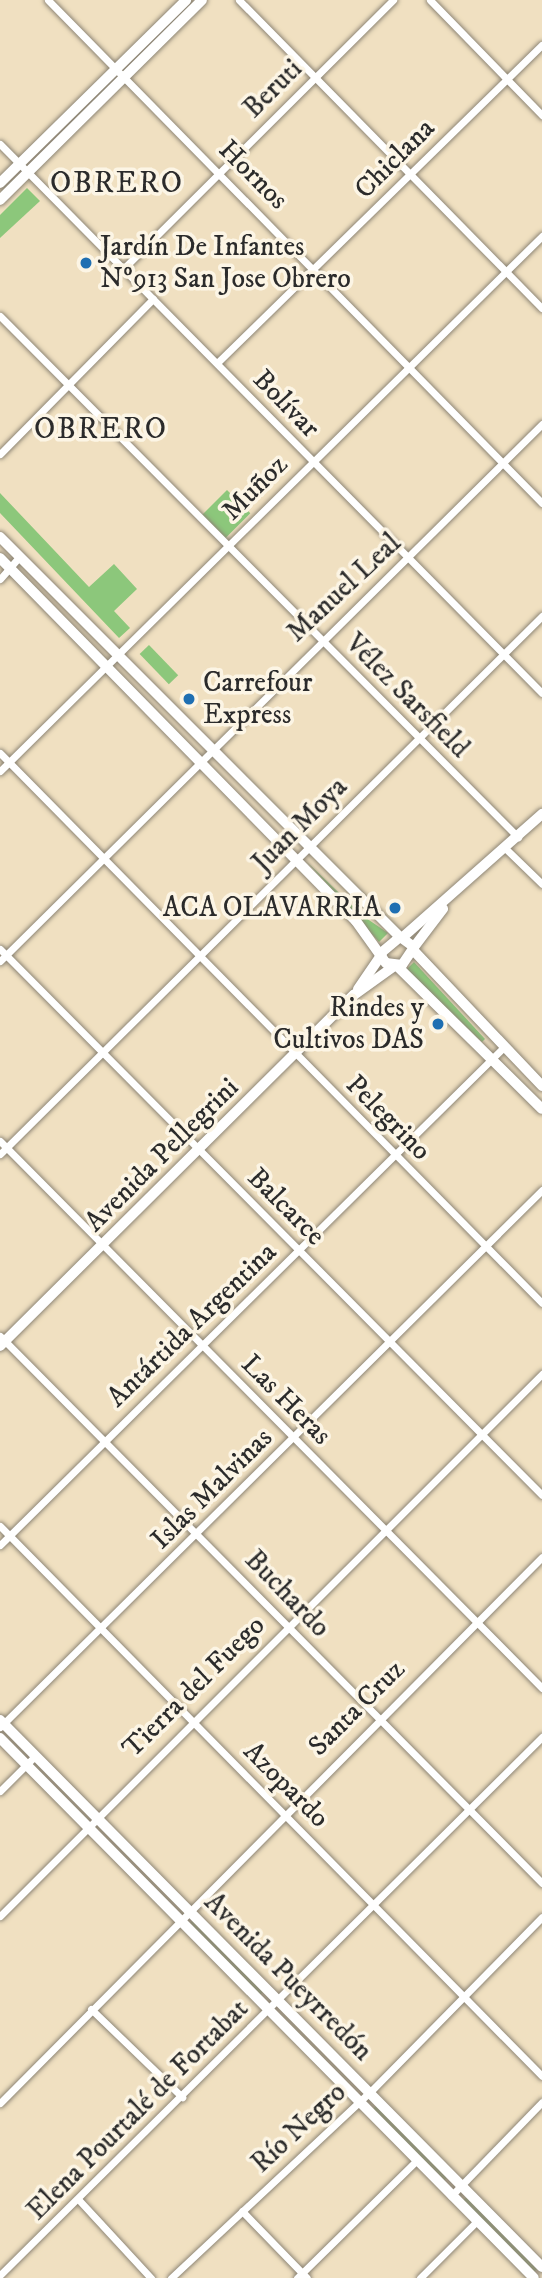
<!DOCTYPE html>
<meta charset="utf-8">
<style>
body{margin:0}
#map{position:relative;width:542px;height:2278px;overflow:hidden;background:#f0e0c1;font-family:"IM FELL DW Pica",serif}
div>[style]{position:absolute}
.green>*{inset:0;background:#8cc77b;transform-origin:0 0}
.roads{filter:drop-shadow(0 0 2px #8e8676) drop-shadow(0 0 2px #8e8676)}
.street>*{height:7px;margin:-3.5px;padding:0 3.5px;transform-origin:3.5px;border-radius:3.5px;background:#fff}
.secondary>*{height:10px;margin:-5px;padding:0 5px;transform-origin:5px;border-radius:5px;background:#fff}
.dots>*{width:19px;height:19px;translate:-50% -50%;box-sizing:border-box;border:4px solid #fcf5e5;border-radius:50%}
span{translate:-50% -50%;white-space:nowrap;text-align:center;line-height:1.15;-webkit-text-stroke:7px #fcf5e5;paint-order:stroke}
.street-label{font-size:28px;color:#2b2b2b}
.poi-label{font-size:28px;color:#2b2b2b}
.left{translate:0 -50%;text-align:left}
.right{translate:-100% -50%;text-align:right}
.neighbourhood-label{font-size:30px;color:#2b2b2b;letter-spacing:2px}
</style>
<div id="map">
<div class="green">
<div style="clip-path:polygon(27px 188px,40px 201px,0 238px,0 215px)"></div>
<div style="left:227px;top:490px;width:33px;height:35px;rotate:45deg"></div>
<div style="clip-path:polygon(0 493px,89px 587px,114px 564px,137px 589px,114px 611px,130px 628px,119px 638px,0 513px)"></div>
<div style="left:149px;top:645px;width:42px;height:13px;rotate:46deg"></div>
<div style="clip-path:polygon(307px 862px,363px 916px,388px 933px,379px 942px)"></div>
<div style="clip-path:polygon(414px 962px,485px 1039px,482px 1042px,406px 970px)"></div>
<div style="clip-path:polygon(193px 1920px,264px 1991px,260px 1995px,190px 1923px)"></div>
<div style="left:376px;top:2106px;width:101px;height:4px;rotate:45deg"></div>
<div style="clip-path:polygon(467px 2197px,537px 2269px,534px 2272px,463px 2200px)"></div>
</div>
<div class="roads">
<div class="street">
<div style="left:48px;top:0;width:705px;rotate:45.52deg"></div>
<div style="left:239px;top:0;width:432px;rotate:45.5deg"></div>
<div style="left:430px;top:0;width:161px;rotate:45.8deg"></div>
<div style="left:0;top:144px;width:771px;rotate:45.37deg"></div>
<div style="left:124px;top:268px;width:380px;rotate:-44.9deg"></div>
<div style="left:0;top:316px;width:735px;rotate:45.17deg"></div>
<div style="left:218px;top:362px;width:453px;rotate:-44.4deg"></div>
<div style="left:0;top:454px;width:218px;rotate:-45.4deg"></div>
<div style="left:0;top:579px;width:29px;rotate:-49deg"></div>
<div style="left:0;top:753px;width:772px;rotate:45.42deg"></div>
<div style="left:0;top:771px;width:762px;rotate:-44.63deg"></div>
<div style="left:506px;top:849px;width:50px;rotate:44.2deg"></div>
<div style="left:0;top:949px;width:769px;rotate:45.21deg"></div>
<div style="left:0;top:961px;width:763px;rotate:-44.73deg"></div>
<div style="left:0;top:1141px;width:770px;rotate:45.26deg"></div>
<div style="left:0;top:1154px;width:764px;rotate:-44.79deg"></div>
<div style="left:0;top:1336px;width:770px;rotate:45.26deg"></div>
<div style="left:0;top:1526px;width:772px;rotate:45.42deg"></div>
<div style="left:0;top:1545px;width:707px;rotate:-44.66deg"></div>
<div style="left:0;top:1727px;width:763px;rotate:-44.73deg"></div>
<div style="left:0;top:1791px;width:49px;rotate:-45deg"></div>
<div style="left:0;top:1916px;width:767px;rotate:-45deg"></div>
<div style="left:91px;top:2009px;width:127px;rotate:44deg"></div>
<div style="left:0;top:2103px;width:769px;rotate:-45.21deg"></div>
<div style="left:451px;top:2196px;width:131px;rotate:-45.9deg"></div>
<div style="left:78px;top:2199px;width:108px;rotate:47.3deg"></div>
<div style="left:242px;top:2211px;width:93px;rotate:45.9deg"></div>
<div style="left:0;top:2275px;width:764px;rotate:-44.79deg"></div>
<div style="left:171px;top:2278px;width:272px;rotate:-43.1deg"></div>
<div style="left:370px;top:2092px;width:245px;rotate:-45.5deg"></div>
<div style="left:297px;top:2278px;width:165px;rotate:-44.5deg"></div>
<div style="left:420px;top:2278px;width:79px;rotate:-45deg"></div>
</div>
<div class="secondary">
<div style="left:0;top:183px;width:261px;rotate:-44.5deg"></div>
<div style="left:0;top:200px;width:284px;rotate:-44.7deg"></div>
<div style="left:0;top:537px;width:566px;rotate:45deg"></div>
<div style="left:0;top:558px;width:508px;rotate:45.56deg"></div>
<div style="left:356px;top:921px;width:52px;rotate:54.5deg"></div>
<div style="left:386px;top:963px;width:16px;rotate:7deg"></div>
<div style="left:402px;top:965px;width:22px;rotate:-56deg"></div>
<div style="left:414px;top:947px;width:17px;rotate:-144deg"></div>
<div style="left:400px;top:937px;width:23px;rotate:140deg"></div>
<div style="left:403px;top:937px;width:186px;rotate:-41.5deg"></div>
<div style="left:414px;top:947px;width:48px;rotate:-52.7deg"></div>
<div style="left:414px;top:951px;width:186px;rotate:46.5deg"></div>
<div style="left:398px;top:967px;width:202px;rotate:44.6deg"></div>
<div style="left:358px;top:989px;width:42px;rotate:-55.6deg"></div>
<div style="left:0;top:1346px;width:499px;rotate:-44.8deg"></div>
<div style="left:354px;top:995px;width:48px;rotate:-35.7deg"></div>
<div style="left:0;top:1720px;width:770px;rotate:45.26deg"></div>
<div style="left:0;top:1738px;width:759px;rotate:45.32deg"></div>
</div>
</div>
<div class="dots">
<div style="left:86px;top:263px;background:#1f6fb2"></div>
<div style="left:189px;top:699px;background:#1f6fb2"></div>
<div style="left:395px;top:908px;background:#1f6fb2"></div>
<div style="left:438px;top:1024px;background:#1f6fb2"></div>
</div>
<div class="street-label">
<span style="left:273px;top:89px;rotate:-45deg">Beruti</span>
<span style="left:395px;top:159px;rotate:-45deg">Chiclana</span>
<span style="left:253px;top:175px;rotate:45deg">Hornos</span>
<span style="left:286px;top:404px;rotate:46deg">Bolívar</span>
<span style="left:255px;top:488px;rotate:-45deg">Muñoz</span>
<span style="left:344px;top:588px;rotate:-43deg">Manuel Leal</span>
<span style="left:407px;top:696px;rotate:45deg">Vélez Sarsfield</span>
<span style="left:300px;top:825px;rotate:-45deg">Juan Moya</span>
<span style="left:388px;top:1118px;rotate:45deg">Pelegrino</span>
<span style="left:162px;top:1155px;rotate:-45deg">Avenida Pellegrini</span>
<span style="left:286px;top:1207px;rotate:45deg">Balcarce</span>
<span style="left:192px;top:1325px;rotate:-44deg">Antártida Argentina</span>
<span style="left:286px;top:1400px;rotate:45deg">Las Heras</span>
<span style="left:212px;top:1489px;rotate:-45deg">Islas Malvinas</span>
<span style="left:287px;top:1594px;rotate:46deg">Buchardo</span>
<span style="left:194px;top:1687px;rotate:-45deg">Tierra del Fuego</span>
<span style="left:357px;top:1708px;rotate:-45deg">Santa Cruz</span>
<span style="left:286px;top:1785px;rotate:45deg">Azopardo</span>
<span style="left:288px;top:1977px;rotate:45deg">Avenida Pueyrredón</span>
<span style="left:138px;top:2110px;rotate:-45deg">Elena Pourtalé de Fortabat</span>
<span style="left:299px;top:2128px;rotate:-43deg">Río Negro</span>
</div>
<div class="poi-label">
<span class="left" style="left:100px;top:263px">Jardín De Infantes<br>Nº913 San Jose Obrero</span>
<span class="left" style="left:203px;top:699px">Carrefour<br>Express</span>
<span class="right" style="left:381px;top:908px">ACA OLAVARRIA</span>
<span class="right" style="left:424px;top:1024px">Rindes y<br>Cultivos DAS</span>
</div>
<div class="neighbourhood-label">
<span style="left:117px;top:184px">OBRERO</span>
<span style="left:101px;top:430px">OBRERO</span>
</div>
</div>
